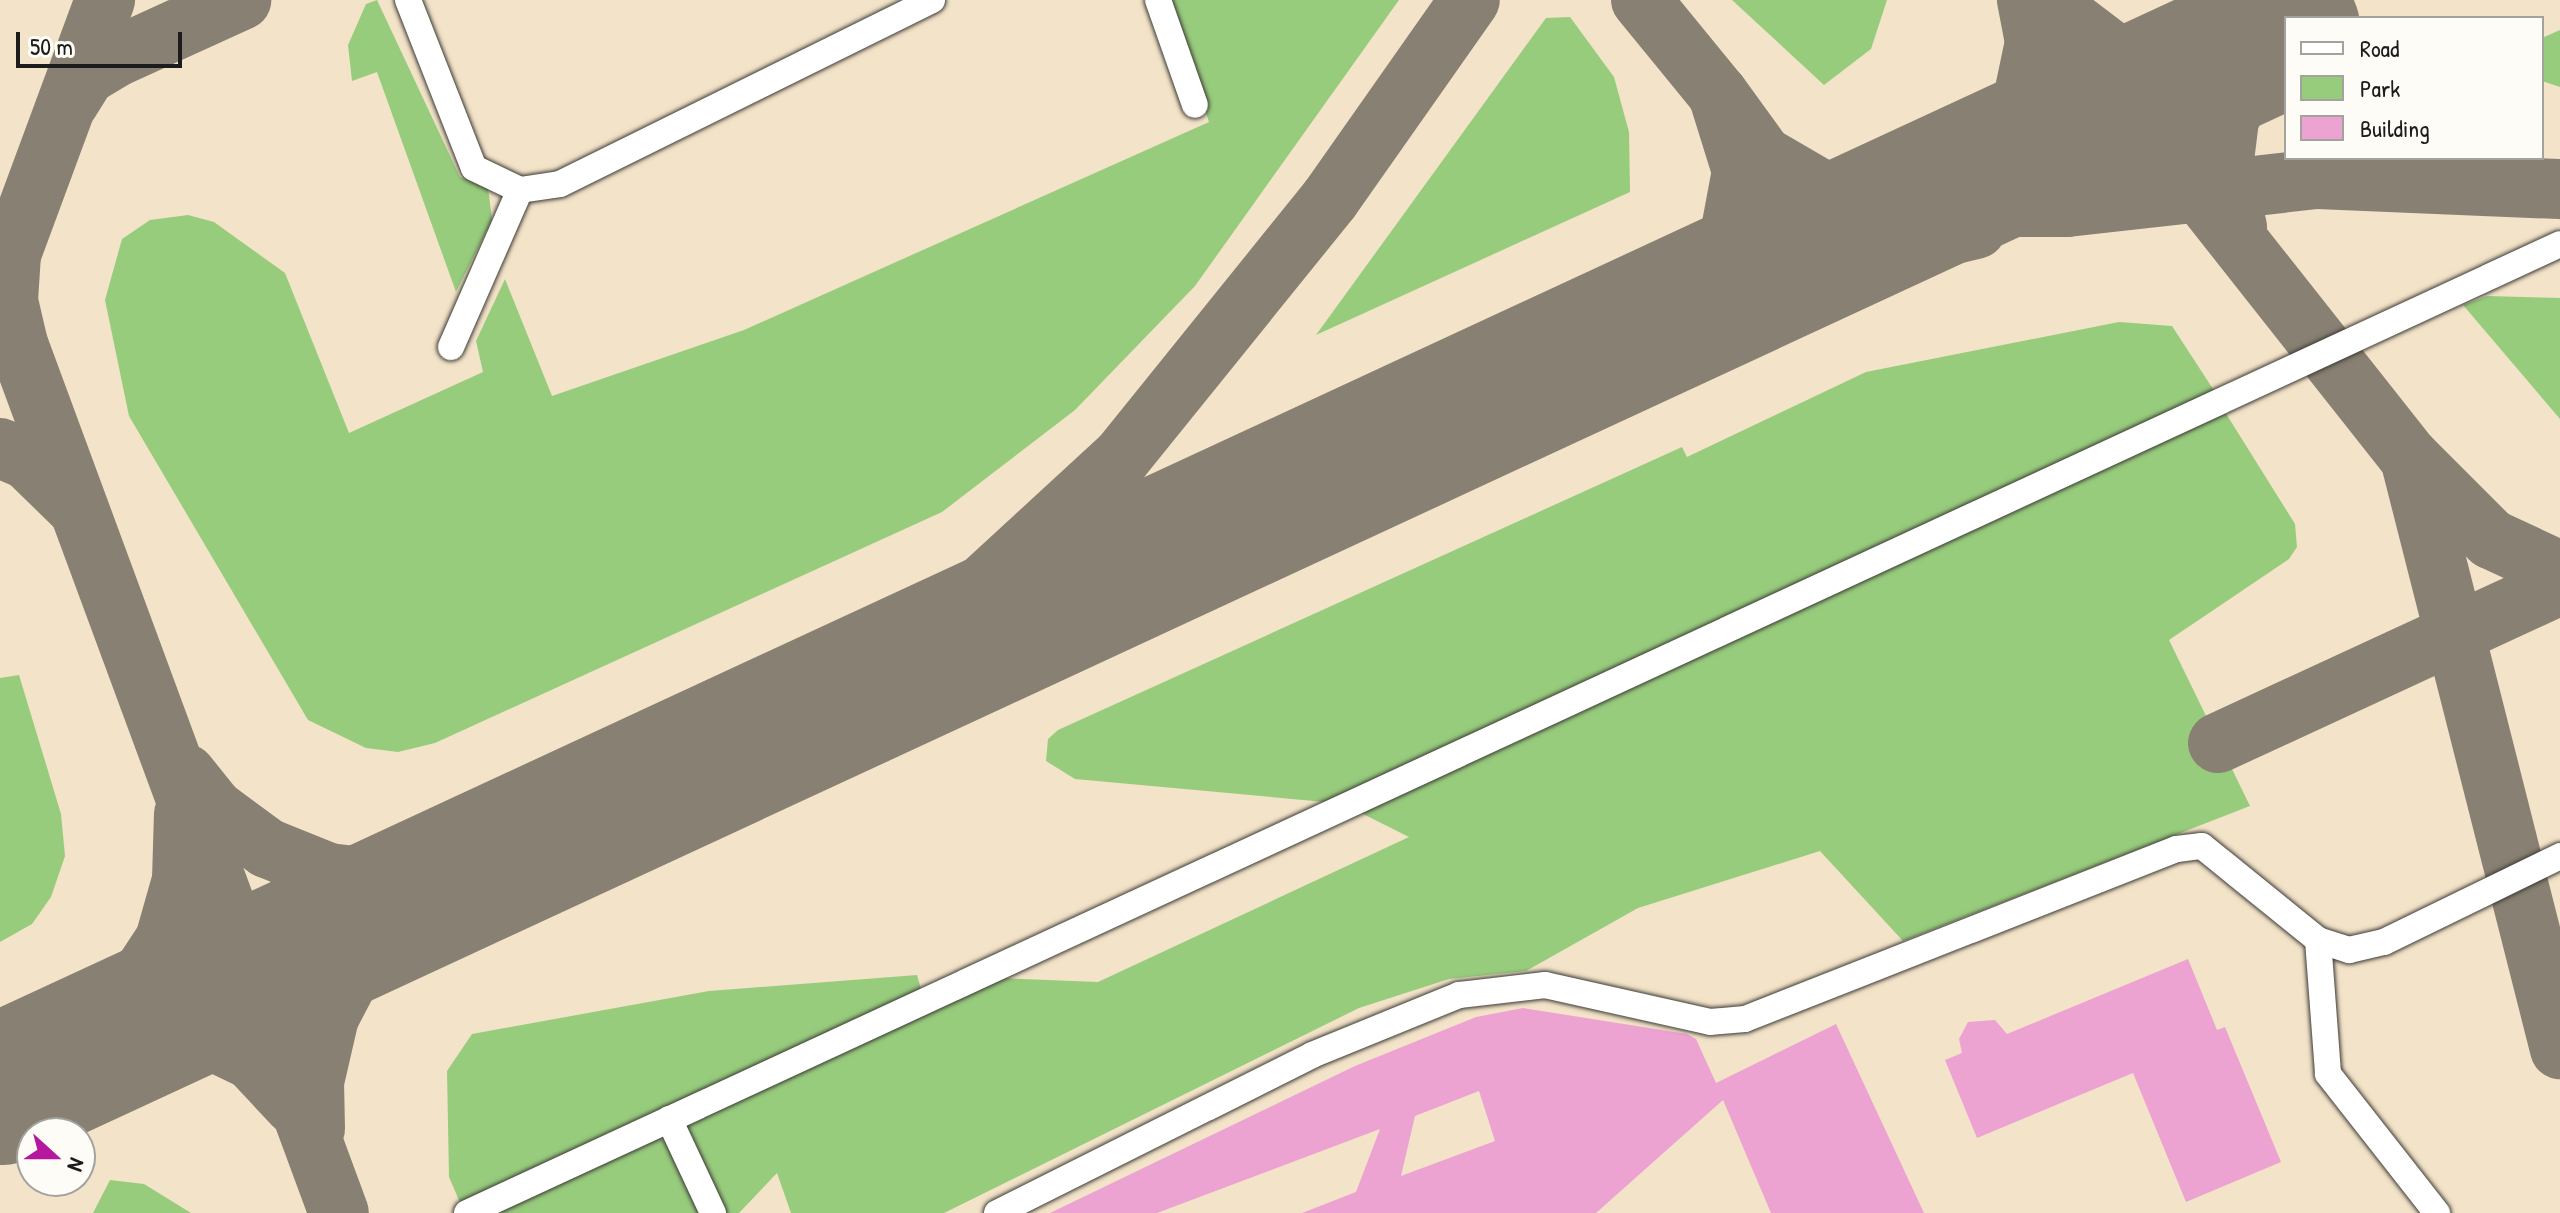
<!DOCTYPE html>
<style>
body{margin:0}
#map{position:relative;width:2560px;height:1213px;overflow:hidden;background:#f3e3c8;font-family:"Patrick Hand",sans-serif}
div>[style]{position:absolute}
.green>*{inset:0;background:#98cc7d}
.taxiway>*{height:60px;margin:-30px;padding:0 30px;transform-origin:30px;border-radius:30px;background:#888072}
.runway>*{height:150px;margin:-75px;padding:0 75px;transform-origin:75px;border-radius:75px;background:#888072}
.building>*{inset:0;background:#eca3d2}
.roads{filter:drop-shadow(0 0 2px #3c3a36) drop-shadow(0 0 2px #3c3a36)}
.minor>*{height:26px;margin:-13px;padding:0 13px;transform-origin:13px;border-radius:13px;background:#fff}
span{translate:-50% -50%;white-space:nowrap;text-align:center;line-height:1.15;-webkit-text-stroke:8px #fdfcf7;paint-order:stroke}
.legend{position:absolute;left:2284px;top:16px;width:260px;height:144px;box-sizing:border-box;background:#fdfcf7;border:2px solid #a3a29f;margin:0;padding:10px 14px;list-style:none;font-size:24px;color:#1c1c1c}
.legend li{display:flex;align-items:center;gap:16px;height:40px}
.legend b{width:40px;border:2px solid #a3a29f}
.north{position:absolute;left:16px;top:1117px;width:80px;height:80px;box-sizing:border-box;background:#fdfcf7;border:2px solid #a3a29f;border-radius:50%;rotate:111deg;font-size:22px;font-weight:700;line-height:32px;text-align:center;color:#1c1c1c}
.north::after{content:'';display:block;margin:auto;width:28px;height:36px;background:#b5179e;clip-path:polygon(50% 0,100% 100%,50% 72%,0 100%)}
.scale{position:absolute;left:16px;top:32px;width:166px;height:36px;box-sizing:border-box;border:4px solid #1c1c1c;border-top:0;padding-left:10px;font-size:24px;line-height:28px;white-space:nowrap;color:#1c1c1c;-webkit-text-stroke:6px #fdfcf7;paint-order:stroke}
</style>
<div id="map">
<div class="green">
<div style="clip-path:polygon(377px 0,460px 177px,488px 187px,492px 220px,456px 292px,377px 72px,352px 81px,348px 45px,366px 4px)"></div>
<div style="clip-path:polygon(1167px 0,1399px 0,1195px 286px,1075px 410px,942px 512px,435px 743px,398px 752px,366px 748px,308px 720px,129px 416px,105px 300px,122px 239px,150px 220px,188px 215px,214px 222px,285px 273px,349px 433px,483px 372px,476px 341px,505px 279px,552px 396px,744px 330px,1209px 122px)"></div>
<div style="clip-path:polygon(1732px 0,1887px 0,1871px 49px,1824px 85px)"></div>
<div style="clip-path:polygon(1570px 17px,1614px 77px,1629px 132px,1630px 192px,1316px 335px,1546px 18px)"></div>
<div style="clip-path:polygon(2560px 30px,2560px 87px,2542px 81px,2542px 38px)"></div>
<div style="clip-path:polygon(2487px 296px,2560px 298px,2560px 419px,2463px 305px)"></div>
<div style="clip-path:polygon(2119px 322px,2172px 326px,2215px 392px,1336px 803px,1075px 779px,1046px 761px,1048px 739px,1058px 730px,1682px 447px,1687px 457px,1866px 372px)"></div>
<div style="clip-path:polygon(2225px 412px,2295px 524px,2297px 547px,2289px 559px,2169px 640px,2250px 806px,1903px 941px,1820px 851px,1638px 908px,1526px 971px,1449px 979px,1359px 1008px,944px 1213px,791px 1213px,777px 1173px,739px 1213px,724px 1213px,683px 1127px,1000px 978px,1098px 982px,1186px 941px,1409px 837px,1359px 812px)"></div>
<div style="clip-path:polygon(19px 675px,61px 814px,65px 856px,51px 897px,32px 924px,0 942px,0 678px)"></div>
<div style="clip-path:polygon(917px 975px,921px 989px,461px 1205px,449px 1177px,447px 1071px,472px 1034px,709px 991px)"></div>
<div style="clip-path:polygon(659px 1139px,670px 1143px,703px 1213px,493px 1213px)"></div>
<div style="clip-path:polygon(110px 1180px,144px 1184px,191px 1213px,93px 1213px)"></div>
</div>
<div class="taxiway">
<div style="left:1641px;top:0;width:122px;rotate:50.7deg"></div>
<div style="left:1718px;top:94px;width:81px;rotate:72.7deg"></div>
<div style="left:1742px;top:171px;width:81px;rotate:100.6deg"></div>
<div style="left:1727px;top:251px;width:81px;rotate:129deg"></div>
<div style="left:2044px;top:0;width:84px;rotate:37.3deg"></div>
<div style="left:2111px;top:51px;width:62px;rotate:13.1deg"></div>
<div style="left:2171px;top:65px;width:62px;rotate:-8.4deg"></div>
<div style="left:1718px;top:94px;width:77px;rotate:54deg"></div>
<div style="left:1763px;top:156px;width:78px;rotate:30.2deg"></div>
<div style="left:1830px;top:195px;width:78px;rotate:8.9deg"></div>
<div style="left:1907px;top:207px;width:160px"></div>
<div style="left:2067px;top:207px;width:253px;rotate:-6.4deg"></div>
<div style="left:2318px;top:179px;width:242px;rotate:2.4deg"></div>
<div style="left:69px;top:102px;width:32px;rotate:-58deg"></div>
<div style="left:86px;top:75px;width:33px;rotate:-31deg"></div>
<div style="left:114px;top:58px;width:140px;rotate:-24.5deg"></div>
<div style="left:2130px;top:104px;width:451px;rotate:51.7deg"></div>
<div style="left:2410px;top:458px;width:610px;rotate:75.76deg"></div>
<div style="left:2056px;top:138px;width:64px;rotate:0.9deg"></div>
<div style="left:2120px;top:139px;width:63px;rotate:24.5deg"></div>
<div style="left:1978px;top:174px;width:73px;rotate:-55deg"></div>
<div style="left:2020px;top:114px;width:74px;rotate:-78.2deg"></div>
<div style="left:2035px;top:42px;width:43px;rotate:-100.8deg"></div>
<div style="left:2237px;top:227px;width:61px;rotate:-103.3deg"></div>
<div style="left:2223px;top:168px;width:48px;rotate:-82.9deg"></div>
<div style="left:2229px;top:120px;width:48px;rotate:-66.6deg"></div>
<div style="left:2248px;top:76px;width:50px;rotate:-54.7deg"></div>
<div style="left:11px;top:254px;width:47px;rotate:93.7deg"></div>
<div style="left:8px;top:301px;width:44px;rotate:76.9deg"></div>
<div style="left:18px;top:344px;width:926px;rotate:69.73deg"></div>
<div style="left:0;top:284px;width:303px;rotate:-69.7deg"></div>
<div style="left:1676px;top:314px;width:145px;rotate:-18.6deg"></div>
<div style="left:1813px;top:268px;width:168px;rotate:-13.5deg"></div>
<div style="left:0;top:448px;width:30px;rotate:23deg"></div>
<div style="left:28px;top:460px;width:71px;rotate:44.4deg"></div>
<div style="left:2410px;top:458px;width:115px;rotate:45deg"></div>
<div style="left:2491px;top:539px;width:76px;rotate:24.9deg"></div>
<div style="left:875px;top:684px;width:334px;rotate:-42.6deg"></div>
<div style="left:1121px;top:458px;width:333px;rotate:-51.1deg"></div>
<div style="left:1330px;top:199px;width:243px;rotate:-54.9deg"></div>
<div style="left:2218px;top:743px;width:377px;rotate:-24.8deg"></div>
<div style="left:186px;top:774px;width:45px;rotate:51.3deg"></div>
<div style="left:214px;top:809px;width:66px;rotate:36.3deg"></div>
<div style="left:267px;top:848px;width:67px;rotate:22deg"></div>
<div style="left:329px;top:873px;width:66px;rotate:6.9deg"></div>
<div style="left:395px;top:881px;width:64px;rotate:-4.5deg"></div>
<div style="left:95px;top:1046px;width:127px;rotate:-56.6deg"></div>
<div style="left:165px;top:940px;width:62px;rotate:-74.2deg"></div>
<div style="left:182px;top:880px;width:66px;rotate:-88.3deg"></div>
<div style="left:95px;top:1046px;width:55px;rotate:-18.1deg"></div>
<div style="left:147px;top:1029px;width:55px;rotate:7.3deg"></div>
<div style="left:202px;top:1036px;width:55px;rotate:25.6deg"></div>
<div style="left:252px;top:1060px;width:62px;rotate:47deg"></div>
<div style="left:315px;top:1129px;width:47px;rotate:-91.2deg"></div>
<div style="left:314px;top:1082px;width:67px;rotate:-77deg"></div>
<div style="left:329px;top:1017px;width:67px;rotate:-62.3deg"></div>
<div style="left:360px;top:958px;width:67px;rotate:-47.4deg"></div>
<div style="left:405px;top:909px;width:67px;rotate:-29.6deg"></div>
</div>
<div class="runway">
<div style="left:0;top:1090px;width:2519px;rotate:-24.86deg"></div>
</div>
<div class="building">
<div style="clip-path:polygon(2188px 959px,2217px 1030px,2225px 1027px,2281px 1162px,2186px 1202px,2133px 1073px,1977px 1138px,1945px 1060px,1962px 1053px,1959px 1039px,1968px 1022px,1995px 1020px,2007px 1034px)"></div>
<div style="clip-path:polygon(evenodd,1523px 1008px,1687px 1034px,1696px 1039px,1716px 1083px,1836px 1024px,1924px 1213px,1771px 1213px,1723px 1100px,1596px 1213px,1302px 1213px,1356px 1192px,1380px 1129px,1157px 1213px,1050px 1213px,1355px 1066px,1476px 1017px,1523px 1008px,1479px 1091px,1495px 1141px,1401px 1176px,1415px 1116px,1479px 1091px)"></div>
</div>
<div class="roads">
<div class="minor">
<div style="left:408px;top:0;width:180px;rotate:68.6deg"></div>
<div style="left:474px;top:168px;width:51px;rotate:25.6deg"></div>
<div style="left:520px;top:190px;width:40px;rotate:-8.5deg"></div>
<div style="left:560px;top:184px;width:415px;rotate:-26.3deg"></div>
<div style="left:1158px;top:0;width:111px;rotate:70.6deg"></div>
<div style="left:451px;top:347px;width:171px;rotate:-66.3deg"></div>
<div style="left:2318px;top:940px;width:134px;rotate:85.7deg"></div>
<div style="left:2328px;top:1074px;width:177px;rotate:51.9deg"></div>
<div style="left:669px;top:1119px;width:104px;rotate:64.9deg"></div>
<div style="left:467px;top:1213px;width:2306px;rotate:-24.84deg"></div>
<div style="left:997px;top:1213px;width:352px;rotate:-26.6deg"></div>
<div style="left:1312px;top:1055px;width:159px;rotate:-22.2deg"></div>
<div style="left:1459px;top:995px;width:87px;rotate:-6.6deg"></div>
<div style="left:1545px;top:985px;width:169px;rotate:12.6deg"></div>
<div style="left:1710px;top:1022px;width:35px;rotate:-5deg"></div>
<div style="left:1745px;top:1019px;width:464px;rotate:-21.5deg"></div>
<div style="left:2177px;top:849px;width:25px;rotate:-7deg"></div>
<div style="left:2202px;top:846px;width:149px;rotate:39deg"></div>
<div style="left:2318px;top:940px;width:33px;rotate:18deg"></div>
<div style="left:2349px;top:950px;width:36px;rotate:-13deg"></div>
<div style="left:2384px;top:942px;width:196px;rotate:-26deg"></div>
</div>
</div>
<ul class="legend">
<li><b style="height:10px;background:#fff"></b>Road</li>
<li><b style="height:22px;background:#98cc7d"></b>Park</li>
<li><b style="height:22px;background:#eca3d2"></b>Building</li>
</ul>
<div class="north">N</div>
<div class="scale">50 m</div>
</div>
